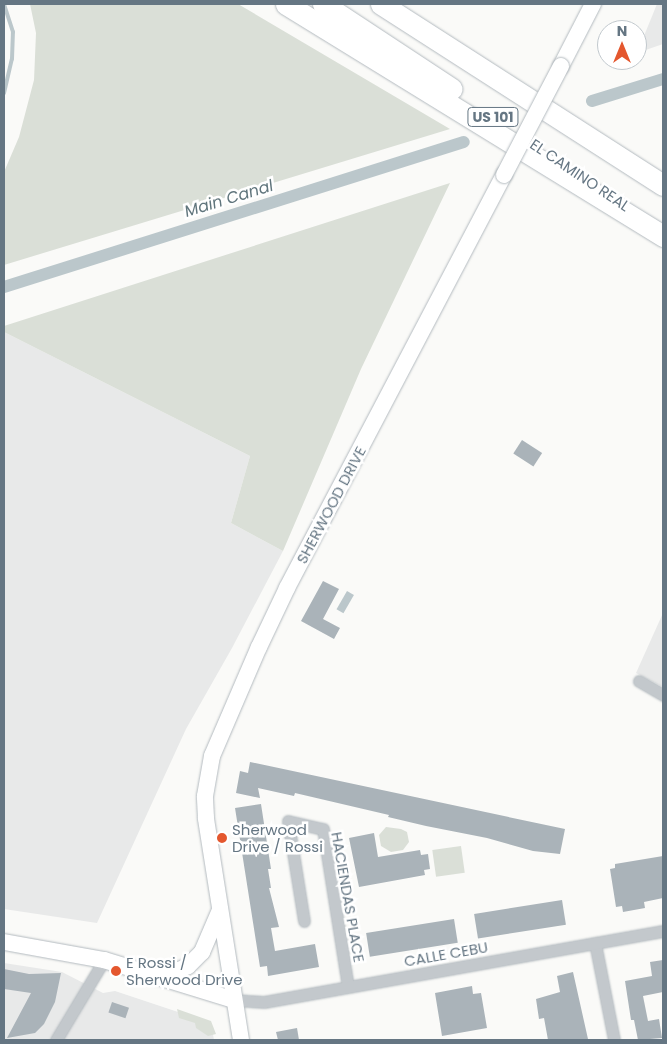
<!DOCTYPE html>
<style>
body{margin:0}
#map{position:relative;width:667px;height:1044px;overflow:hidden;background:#fafaf8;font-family:Poppins,sans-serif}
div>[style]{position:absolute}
.built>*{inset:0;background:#e8e9e9}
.green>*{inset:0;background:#dadfd7;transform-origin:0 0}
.water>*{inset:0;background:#bbc7cb;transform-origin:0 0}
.stream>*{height:4px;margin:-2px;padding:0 2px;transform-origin:2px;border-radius:2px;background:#bbc7cb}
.canal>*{height:12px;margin:-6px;padding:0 6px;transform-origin:6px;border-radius:6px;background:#bbc7cb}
.building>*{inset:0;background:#aab3b9;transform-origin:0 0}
.roads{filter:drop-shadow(0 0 1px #b3babf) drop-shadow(0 0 1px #b3babf)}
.street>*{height:11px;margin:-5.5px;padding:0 5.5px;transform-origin:5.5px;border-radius:5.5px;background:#c3c8cc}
.secondary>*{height:16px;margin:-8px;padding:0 8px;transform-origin:8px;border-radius:8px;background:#fff}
.highway>*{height:21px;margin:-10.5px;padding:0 10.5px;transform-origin:10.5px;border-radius:10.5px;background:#fff}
.bridges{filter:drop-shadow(0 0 1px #b3babf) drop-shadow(0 0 1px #b3babf)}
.secondary-bridge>*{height:16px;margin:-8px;padding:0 8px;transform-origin:8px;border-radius:8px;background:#fff}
.dots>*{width:14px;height:14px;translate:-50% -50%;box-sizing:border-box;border:2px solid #fff;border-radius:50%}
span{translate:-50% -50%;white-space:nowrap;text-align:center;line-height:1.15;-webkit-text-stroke:5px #fff;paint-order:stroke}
.shield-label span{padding:1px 4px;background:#fff;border:1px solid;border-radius:4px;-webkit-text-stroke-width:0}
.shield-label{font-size:14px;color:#657683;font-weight:700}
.street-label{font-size:15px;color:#657683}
.poi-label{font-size:15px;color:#657683}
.left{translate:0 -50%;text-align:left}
.water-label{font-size:16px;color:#60757c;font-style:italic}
.frame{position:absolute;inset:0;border:5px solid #657683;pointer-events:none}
.north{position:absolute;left:597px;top:20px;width:50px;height:50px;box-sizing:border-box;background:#fff;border:1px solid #c1c8cd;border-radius:50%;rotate:0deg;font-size:14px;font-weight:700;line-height:20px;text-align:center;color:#657683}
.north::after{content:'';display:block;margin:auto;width:18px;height:22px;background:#e4572e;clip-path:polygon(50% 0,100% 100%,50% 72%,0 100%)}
</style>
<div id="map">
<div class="built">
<div style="clip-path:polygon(657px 4px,663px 4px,663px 44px,637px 53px)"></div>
<div style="clip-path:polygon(4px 332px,250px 456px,231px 523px,283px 551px,232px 648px,186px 729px,97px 923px,4px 909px)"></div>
<div style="clip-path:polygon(663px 613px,663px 687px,636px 673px)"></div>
<div style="clip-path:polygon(4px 963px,62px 972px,103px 993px,115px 991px,211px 1023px,214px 1040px,4px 1040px)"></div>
</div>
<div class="green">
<div style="clip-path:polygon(30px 4px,238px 4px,450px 129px,4px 265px,4px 172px,19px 137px,34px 80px,36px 33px)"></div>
<div style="clip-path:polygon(450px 183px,361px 369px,283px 551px,231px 523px,250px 456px,4px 332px,4px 326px)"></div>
<div style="clip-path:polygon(386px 827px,401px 829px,407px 832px,409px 842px,403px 850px,391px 852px,381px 846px,379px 835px)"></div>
<div style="left:461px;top:846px;width:27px;height:29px;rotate:82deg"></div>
<div style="clip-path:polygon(177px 1009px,211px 1021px,216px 1034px,208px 1036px,196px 1028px,195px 1023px,179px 1018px)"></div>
</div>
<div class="water">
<div style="left:347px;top:591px;width:8px;height:21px;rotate:30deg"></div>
</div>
<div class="stream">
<div style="left:4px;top:93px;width:35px;rotate:-77deg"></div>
<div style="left:12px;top:59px;width:27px;rotate:-88deg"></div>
<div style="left:13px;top:32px;width:29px;rotate:-108deg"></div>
</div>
<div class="canal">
<div style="left:592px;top:101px;width:74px;rotate:-17.2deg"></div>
<div style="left:4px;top:287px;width:482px;rotate:-17.5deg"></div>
</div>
<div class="building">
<div style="left:522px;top:440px;width:24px;height:16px;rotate:33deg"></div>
<div style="clip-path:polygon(323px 581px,339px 589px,323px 619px,340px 628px,334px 639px,301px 621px)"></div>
<div style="clip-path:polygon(250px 762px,565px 829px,560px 854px,533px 851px,487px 838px,426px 826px,388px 817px,389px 815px,295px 793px,294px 796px,258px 788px,260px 798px,236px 793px,240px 771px,248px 773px)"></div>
<div style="clip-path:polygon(261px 804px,271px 869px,268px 869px,271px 888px,269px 888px,279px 927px,271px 928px,275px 951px,315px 944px,319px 967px,268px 976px,267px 966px,260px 967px,235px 808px)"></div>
<div style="clip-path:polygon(374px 833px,378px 857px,420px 850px,421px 855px,428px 854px,430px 869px,424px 870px,425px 875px,359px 887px,349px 838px)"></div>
<div style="clip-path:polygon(663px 856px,663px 898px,644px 902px,645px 908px,623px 912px,622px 906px,616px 907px,610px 869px,615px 868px,615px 864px)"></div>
<div style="left:562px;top:900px;width:25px;height:89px;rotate:81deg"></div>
<div style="left:454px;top:919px;width:24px;height:89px;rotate:81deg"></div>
<div style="clip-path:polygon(663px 960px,663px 992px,643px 996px,648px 1021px,659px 1019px,662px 1038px,638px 1040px,634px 1020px,631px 1020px,625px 981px,652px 976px,650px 962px)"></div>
<div style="clip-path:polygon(4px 969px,29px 974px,61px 973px,55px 1002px,44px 1024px,35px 1033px,7px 1038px,31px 993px,4px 989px)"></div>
<div style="clip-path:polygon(573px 972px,588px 1039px,548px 1040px,544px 1018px,539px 1019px,536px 999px,560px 992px,557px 976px)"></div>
<div style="clip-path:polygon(472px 986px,473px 994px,481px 993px,487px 1028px,442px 1036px,435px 993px)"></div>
<div style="left:112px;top:1002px;width:18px;height:11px;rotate:19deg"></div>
<div style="clip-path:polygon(297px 1028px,299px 1040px,278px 1040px,276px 1032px)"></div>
</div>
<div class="roads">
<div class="street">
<div style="left:639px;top:681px;width:28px;rotate:30deg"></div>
<div style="left:304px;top:921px;width:101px;rotate:-99.1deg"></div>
<div style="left:288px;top:821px;width:36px;rotate:13deg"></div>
<div style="left:323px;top:829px;width:160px;rotate:81deg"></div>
<div style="left:595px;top:943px;width:99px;rotate:78.9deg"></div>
<div style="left:234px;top:1000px;width:30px;rotate:4deg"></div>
<div style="left:264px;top:1002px;width:405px;rotate:-10.1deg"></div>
<div style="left:56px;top:1040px;width:93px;rotate:-59deg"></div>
</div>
<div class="secondary">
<div style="left:561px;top:66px;width:70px;rotate:-62.7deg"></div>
<div style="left:4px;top:942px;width:102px;rotate:10.2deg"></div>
<div style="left:104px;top:960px;width:136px;rotate:17.1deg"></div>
<div style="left:159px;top:978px;width:31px;rotate:-22deg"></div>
<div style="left:188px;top:966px;width:20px;rotate:-45deg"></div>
<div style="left:202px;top:952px;width:46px;rotate:-66.8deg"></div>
<div style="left:241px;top:1040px;width:225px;rotate:-99deg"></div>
<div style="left:206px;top:818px;width:22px;rotate:-93deg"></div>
<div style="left:205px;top:796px;width:41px;rotate:-80.1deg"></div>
<div style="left:212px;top:756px;width:119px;rotate:-66.7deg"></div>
<div style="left:259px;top:647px;width:65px;rotate:-64.6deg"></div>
<div style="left:287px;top:588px;width:467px;rotate:-62.3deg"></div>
</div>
<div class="highway">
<div style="left:286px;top:4px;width:443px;rotate:31.6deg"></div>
<div style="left:323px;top:4px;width:154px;rotate:33.4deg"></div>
<div style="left:381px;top:4px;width:335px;rotate:32.7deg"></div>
</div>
</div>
<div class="bridges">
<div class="secondary-bridge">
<div style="left:504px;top:175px;width:123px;rotate:-62.4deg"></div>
</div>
</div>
<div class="dots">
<div style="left:222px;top:838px;background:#e4572e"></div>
<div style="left:116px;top:971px;background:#e4572e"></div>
</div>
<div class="shield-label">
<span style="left:493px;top:117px">US 101</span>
</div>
<div class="street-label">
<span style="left:580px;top:175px;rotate:34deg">EL CAMINO REAL</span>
<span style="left:331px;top:505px;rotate:-62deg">SHERWOOD DRIVE</span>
<span style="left:348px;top:897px;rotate:80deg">HACIENDAS PLACE</span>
<span style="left:446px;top:954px;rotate:-10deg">CALLE CEBU</span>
</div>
<div class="poi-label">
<span class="left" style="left:232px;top:838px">Sherwood<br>Drive / Rossi</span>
<span class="left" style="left:126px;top:971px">E Rossi /<br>Sherwood Drive</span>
</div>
<div class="water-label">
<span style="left:229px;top:199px;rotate:-17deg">Main Canal</span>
</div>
<div class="frame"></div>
<div class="north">N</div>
</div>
